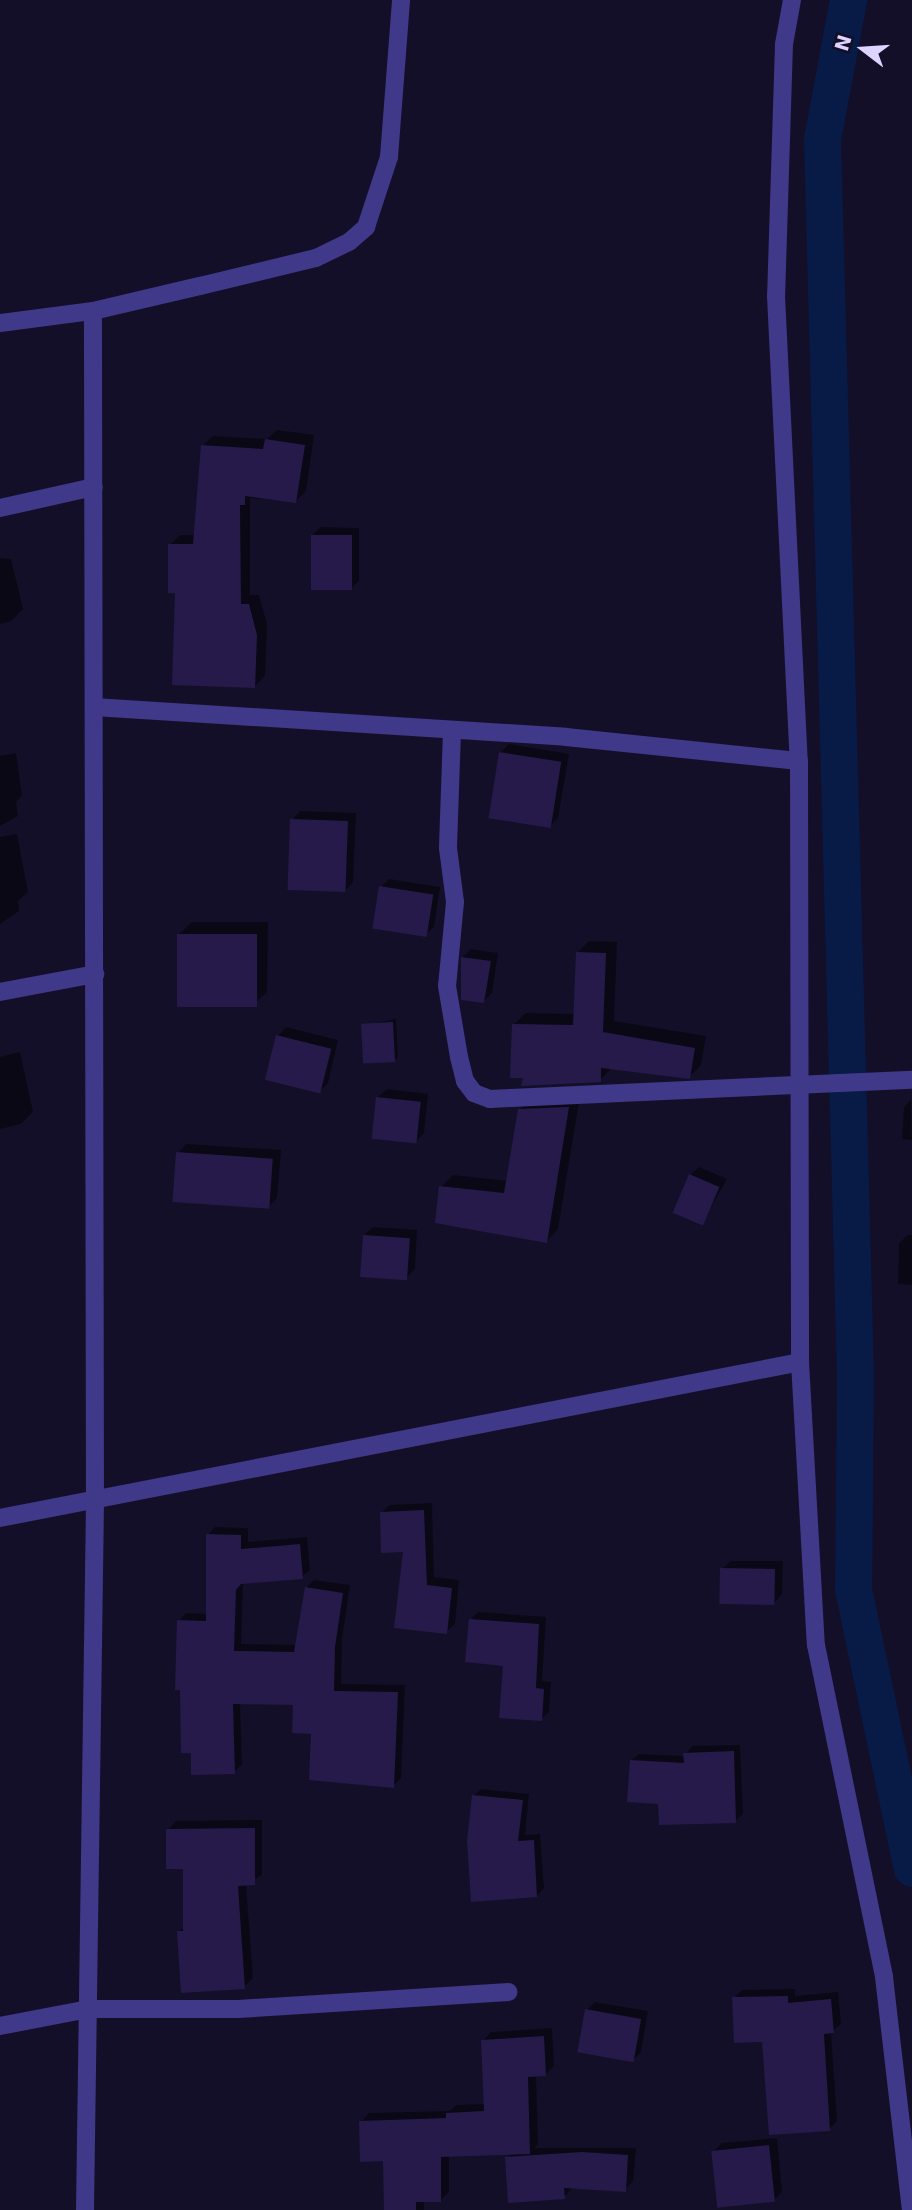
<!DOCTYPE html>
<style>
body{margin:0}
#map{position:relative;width:912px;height:2210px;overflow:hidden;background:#140f28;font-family:"DejaVu Sans",sans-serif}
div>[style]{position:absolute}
.shadow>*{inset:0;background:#0007}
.canal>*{height:37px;margin:-18.5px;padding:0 18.5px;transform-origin:18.5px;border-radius:18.5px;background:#081b47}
.building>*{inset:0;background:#261a4a;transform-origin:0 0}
.minor>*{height:18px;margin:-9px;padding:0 9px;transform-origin:9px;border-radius:9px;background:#403889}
span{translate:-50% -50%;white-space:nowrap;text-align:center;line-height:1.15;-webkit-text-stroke:6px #140f28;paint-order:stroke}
.north{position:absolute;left:828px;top:14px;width:70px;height:70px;-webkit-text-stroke:5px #140f28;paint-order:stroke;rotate:287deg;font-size:19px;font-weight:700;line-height:28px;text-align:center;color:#ddd5ff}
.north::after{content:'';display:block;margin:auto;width:24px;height:32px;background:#ddd5ff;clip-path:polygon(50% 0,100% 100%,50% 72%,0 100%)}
</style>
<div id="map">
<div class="shadow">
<div style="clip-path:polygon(277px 430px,314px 435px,306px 491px,296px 501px,250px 498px,250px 595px,259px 595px,267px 624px,265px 676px,255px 686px,177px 591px,170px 545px,180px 535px,196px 535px,202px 446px,213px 436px,267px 439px)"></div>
<div style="clip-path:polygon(321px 527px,359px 528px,359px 581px,350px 589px,312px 535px)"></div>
<div style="clip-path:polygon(0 558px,11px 559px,23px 609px,11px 621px,0 624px)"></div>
<div style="clip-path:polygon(509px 744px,569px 754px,558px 818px,550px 826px,500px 753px)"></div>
<div style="clip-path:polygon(16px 753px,22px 795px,16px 802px,18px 816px,0 826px,0 756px)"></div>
<div style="clip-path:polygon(300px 811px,356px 813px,353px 882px,345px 891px,292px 820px)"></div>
<div style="clip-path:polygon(17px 834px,28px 892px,18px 901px,19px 911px,0 924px,0 837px)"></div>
<div style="clip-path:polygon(389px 879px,440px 887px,434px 927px,425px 935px,381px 887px)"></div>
<div style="clip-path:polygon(192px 922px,268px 922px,267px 992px,254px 1004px,179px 934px)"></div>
<div style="clip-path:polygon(589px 941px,617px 942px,614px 1021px,706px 1036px,701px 1065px,689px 1077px,612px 1068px,600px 1080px,525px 1077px,514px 1024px,526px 1013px,575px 1014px,577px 953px)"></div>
<div style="clip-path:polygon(471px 949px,498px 953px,492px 993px,484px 1001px,463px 957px)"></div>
<div style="clip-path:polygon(396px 1019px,398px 1057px,394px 1061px,363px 1025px)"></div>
<div style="clip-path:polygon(286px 1027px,338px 1040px,328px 1083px,319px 1092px,278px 1036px)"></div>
<div style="clip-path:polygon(20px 1052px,33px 1112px,21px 1124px,0 1129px,0 1057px)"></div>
<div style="clip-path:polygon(387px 1089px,428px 1094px,424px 1133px,415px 1142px,378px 1097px)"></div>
<div style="clip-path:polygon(580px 1096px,558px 1229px,547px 1241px,441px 1187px,453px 1175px,508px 1181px,519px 1110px,531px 1098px)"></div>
<div style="clip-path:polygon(911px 1100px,912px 1140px,902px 1139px,904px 1107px)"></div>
<div style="clip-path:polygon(186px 1144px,281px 1150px,277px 1198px,269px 1206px,178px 1153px)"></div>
<div style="clip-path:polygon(699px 1167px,727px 1179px,702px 1223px,690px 1175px)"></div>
<div style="clip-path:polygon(373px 1227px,417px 1230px,415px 1269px,407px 1277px,364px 1235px)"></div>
<div style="clip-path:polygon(908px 1235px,912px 1235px,912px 1285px,898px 1284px,899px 1243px)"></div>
<div style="clip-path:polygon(432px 1503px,434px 1577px,459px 1580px,455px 1624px,446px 1632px,381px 1513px,390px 1505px)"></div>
<div style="clip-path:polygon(215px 1527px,248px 1528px,248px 1542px,307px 1537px,310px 1570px,302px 1577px,243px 1582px,241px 1644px,297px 1645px,306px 1588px,314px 1580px,350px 1585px,342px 1639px,341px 1684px,405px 1685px,401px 1778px,393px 1786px,313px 1732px,295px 1703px,240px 1702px,242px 1764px,234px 1772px,179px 1621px,186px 1613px,207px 1614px,208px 1535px)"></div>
<div style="clip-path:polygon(731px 1561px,783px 1561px,782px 1594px,774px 1603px,722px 1569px)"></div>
<div style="clip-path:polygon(478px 1612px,546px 1617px,542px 1681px,551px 1682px,549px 1712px,541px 1719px,470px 1620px)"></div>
<div style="clip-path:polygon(740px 1745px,743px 1814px,735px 1821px,660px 1802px,631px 1761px,639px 1754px,685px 1756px,692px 1746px)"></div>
<div style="clip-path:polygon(481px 1789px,529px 1794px,525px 1835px,540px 1834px,544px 1888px,537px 1896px,473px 1796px)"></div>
<div style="clip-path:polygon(262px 1820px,262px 1875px,246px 1884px,253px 1978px,244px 1987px,179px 1932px,185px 1926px,184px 1867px,168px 1830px,176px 1821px)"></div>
<div style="clip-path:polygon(795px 1989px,795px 1996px,838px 1992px,841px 2024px,831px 2032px,837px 2121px,829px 2129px,734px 1998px,742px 1990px)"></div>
<div style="clip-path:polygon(595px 2002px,648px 2011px,641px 2052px,633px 2060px,587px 2010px)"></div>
<div style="clip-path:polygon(552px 2028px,554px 2066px,546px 2074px,536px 2075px,538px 2144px,534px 2148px,636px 2148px,633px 2181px,625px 2190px,572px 2188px,564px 2197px,507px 2158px,512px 2153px,449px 2155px,449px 2192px,441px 2200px,424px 2200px,424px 2210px,385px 2210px,385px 2159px,361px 2122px,369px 2113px,450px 2111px,456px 2105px,486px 2104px,483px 2041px,491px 2032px)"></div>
<div style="clip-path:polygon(777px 2138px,782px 2192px,774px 2200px,713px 2152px,722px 2143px)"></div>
</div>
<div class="canal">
<div style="left:848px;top:0;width:141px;rotate:100.6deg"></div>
<div style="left:822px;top:139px;width:1237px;rotate:88.47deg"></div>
<div style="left:855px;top:1376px;width:213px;rotate:90.5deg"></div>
<div style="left:853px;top:1589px;width:285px;rotate:78.1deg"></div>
</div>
<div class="building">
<div style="clip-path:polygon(265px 439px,305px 445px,296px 503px,245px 496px,245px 505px,240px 505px,241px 604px,249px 604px,257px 635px,255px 688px,172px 685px,175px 593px,168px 593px,168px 544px,193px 544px,201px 445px,263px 449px)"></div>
<div style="left:311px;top:535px;width:41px;height:55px"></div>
<div style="left:499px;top:752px;width:63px;height:67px;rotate:9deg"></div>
<div style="left:290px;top:819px;width:58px;height:71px;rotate:2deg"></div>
<div style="left:379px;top:886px;width:55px;height:43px;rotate:9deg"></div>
<div style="left:177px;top:934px;width:80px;height:73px"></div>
<div style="clip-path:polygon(576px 952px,606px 953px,603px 1032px,695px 1048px,690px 1079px,601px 1068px,601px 1082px,521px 1086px,523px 1078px,510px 1078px,512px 1024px,573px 1025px)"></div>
<div style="clip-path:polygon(461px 957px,491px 961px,484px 1003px,461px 1000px)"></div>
<div style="left:393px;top:1022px;width:40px;height:32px;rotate:87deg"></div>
<div style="left:276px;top:1035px;width:57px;height:46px;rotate:14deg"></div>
<div style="left:376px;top:1097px;width:45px;height:42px;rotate:6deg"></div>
<div style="clip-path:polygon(569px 1107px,547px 1243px,435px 1223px,439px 1186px,504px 1193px,518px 1109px)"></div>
<div style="left:176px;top:1152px;width:97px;height:50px;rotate:4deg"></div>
<div style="left:689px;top:1174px;width:33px;height:42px;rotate:23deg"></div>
<div style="left:363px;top:1235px;width:47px;height:42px;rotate:4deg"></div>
<div style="clip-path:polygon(424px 1510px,427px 1585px,452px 1588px,447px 1634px,394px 1628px,403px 1552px,381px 1553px,380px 1512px)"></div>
<div style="clip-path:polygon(206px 1534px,241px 1535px,241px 1549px,300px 1544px,303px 1579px,241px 1584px,236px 1590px,234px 1651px,294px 1652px,305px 1587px,343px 1593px,335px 1647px,334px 1691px,398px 1692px,394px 1788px,309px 1780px,311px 1734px,292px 1733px,293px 1705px,233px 1704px,235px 1774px,191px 1775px,191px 1753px,181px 1753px,180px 1690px,175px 1690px,177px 1620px,206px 1621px)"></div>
<div style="left:720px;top:1568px;width:55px;height:36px;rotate:1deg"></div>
<div style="clip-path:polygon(469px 1619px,539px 1624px,536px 1688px,544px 1689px,542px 1721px,499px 1718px,503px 1666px,465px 1662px)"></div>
<div style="clip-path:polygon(734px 1751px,736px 1823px,659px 1825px,658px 1804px,627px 1802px,630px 1760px,684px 1763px,683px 1753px)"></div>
<div style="clip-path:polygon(472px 1795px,523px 1800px,518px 1841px,534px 1840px,537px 1897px,471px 1902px,467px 1841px)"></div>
<div style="clip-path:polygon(255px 1828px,255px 1885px,238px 1886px,245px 1989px,181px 1993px,177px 1931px,183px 1931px,183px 1869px,166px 1869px,166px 1829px)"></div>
<div style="clip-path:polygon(788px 1996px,788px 2003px,831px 1999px,834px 2033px,824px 2034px,830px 2131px,769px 2135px,762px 2042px,734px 2043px,732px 1997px)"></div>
<div style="left:585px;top:2009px;width:57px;height:44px;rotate:10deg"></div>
<div style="clip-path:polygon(544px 2036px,546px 2076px,528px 2077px,530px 2154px,441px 2157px,441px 2202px,416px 2202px,416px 2210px,384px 2210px,383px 2161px,360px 2162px,359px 2121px,446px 2118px,446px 2113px,484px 2111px,481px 2040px)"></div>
<div style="left:769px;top:2145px;width:57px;height:58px;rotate:84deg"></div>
<div style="clip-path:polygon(582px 2152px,628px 2155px,626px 2192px,564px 2188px,565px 2199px,508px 2203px,505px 2157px)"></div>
</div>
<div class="minor">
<div style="left:792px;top:0;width:45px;rotate:100.3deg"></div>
<div style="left:784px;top:44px;width:252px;rotate:91.8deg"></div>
<div style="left:776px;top:296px;width:466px;rotate:87.2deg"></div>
<div style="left:799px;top:761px;width:601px;rotate:89.9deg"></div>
<div style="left:800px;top:1362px;width:283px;rotate:86.8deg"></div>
<div style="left:816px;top:1645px;width:339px;rotate:78.4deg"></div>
<div style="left:884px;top:1977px;width:235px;rotate:83.4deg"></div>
<div style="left:0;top:323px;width:94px;rotate:-7.4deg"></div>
<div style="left:93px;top:311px;width:110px;rotate:-13.2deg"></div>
<div style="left:200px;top:286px;width:119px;rotate:-13.6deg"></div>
<div style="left:316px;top:258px;width:37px;rotate:-26deg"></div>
<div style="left:349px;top:242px;width:23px;rotate:-41deg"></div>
<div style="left:366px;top:227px;width:74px;rotate:-71.8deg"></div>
<div style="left:389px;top:157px;width:157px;rotate:-85.6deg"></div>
<div style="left:0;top:508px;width:96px;rotate:-12.6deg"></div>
<div style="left:94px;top:707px;width:473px;rotate:3.6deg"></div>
<div style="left:566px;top:737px;width:234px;rotate:5.9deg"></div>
<div style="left:452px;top:732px;width:116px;rotate:92deg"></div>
<div style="left:448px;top:848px;width:54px;rotate:82.6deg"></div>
<div style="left:455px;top:902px;width:84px;rotate:95.4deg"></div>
<div style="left:447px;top:986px;width:72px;rotate:80.4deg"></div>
<div style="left:459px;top:1057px;width:25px;rotate:76deg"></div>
<div style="left:465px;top:1081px;width:15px;rotate:53deg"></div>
<div style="left:474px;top:1093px;width:17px;rotate:21deg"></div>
<div style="left:490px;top:1099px;width:21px;rotate:-3deg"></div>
<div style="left:511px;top:1098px;width:401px;rotate:-2.6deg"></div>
<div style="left:0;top:992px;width:97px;rotate:-10.7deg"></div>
<div style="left:0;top:1518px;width:815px;rotate:-11.03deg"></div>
<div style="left:0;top:2026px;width:90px;rotate:-10.9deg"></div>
<div style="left:88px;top:2009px;width:150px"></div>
<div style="left:238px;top:2009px;width:271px;rotate:-3.6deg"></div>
<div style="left:85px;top:2210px;width:711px;rotate:-89.19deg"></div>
<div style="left:95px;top:1499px;width:1188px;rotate:-90.1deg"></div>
</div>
<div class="north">N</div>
</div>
